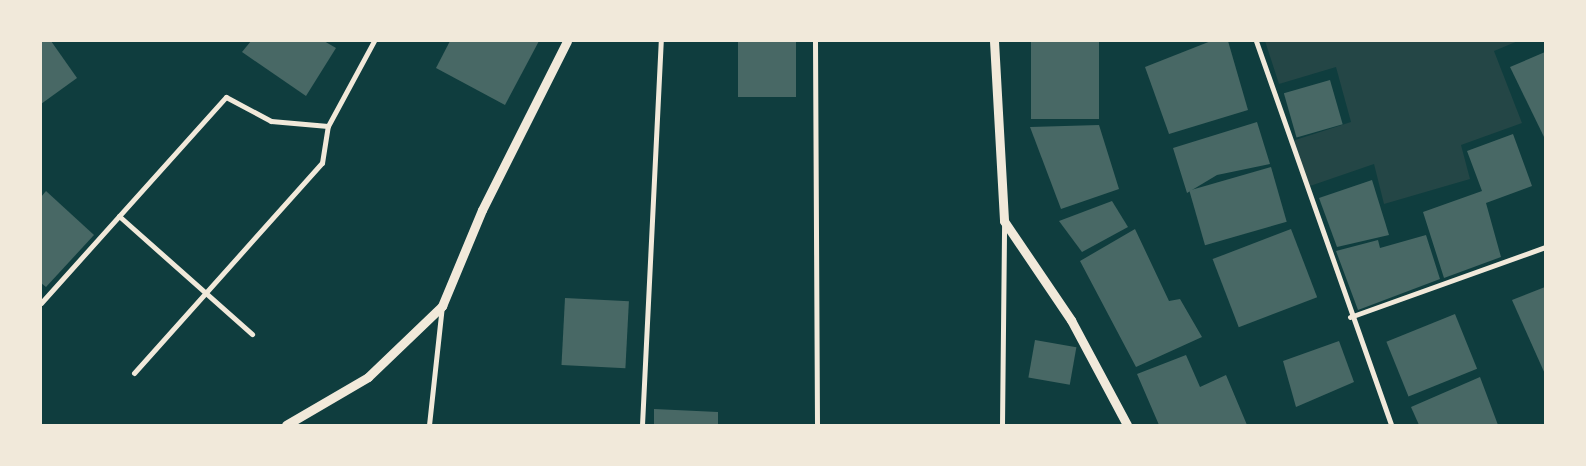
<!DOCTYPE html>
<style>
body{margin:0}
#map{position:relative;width:1586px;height:466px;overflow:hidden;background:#0f3d3e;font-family:"Source Sans 3",sans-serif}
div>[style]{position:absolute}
.green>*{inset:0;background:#244646}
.building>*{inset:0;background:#486865;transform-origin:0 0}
.minor>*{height:5px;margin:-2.5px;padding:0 2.5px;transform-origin:2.5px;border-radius:2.5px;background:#f1e9da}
.tertiary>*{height:9px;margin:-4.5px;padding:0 4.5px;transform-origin:4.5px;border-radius:4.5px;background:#f1e9da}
span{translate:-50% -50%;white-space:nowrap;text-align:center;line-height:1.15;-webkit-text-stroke:5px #f1e9da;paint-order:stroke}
.frame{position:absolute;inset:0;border:42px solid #f1e9da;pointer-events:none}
</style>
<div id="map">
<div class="green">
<div style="clip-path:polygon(1265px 41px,1518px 41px,1494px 51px,1522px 123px,1461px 145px,1470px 179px,1384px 204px,1374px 164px,1310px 186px,1289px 142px,1351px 122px,1336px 67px,1279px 84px)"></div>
</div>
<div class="building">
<div style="clip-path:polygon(41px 41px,51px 41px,77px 78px,41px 104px)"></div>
<div style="clip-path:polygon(251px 41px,324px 41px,336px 48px,306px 96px,242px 52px)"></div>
<div style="clip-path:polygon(450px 41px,539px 41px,505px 105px,436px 68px)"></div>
<div style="left:738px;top:41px;width:58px;height:56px"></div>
<div style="left:1031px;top:41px;width:68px;height:78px"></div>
<div style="clip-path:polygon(1211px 41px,1228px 41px,1248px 110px,1169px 134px,1145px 67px)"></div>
<div style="clip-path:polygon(1545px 52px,1545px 139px,1510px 67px)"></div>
<div style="left:1330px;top:80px;width:46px;height:48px;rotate:74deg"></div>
<div style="clip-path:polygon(1257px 122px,1270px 164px,1217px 175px,1187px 193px,1173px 148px)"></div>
<div style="clip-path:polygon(1099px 125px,1119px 189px,1061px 209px,1030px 127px)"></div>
<div style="clip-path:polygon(1513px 134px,1532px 186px,1486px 203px,1501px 257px,1444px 278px,1423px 212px,1482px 191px,1467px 151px)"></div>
<div style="left:1271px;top:167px;width:57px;height:85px;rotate:74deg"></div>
<div style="clip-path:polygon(1372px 180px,1389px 235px,1337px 247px,1319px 198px)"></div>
<div style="clip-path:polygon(46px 191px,94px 235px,46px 287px,41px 283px,41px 197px)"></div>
<div style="clip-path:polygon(1112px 201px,1128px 227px,1082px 252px,1059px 221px)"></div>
<div style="clip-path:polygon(1135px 229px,1169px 301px,1180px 299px,1202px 337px,1136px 367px,1080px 261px)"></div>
<div style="left:1291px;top:229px;width:73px;height:84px;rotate:69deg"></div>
<div style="clip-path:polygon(1426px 235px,1440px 279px,1358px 310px,1336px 251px,1378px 240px,1380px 248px)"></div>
<div style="clip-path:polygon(1545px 287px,1545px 374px,1512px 300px)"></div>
<div style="left:565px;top:298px;width:64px;height:67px;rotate:3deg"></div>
<div style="left:1455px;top:314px;width:59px;height:74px;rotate:68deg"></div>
<div style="left:1035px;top:340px;width:42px;height:38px;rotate:10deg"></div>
<div style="clip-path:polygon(1339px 341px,1354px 382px,1296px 407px,1283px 361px)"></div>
<div style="clip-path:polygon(1186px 355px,1200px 387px,1226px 375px,1247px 425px,1159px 425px,1137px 374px)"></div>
<div style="clip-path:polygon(1480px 377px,1498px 425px,1419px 425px,1411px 407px)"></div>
<div style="clip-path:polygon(654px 409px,718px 412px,718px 425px,654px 425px)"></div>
</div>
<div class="minor">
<div style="left:815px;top:41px;width:384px;rotate:89.7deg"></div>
<div style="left:1256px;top:41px;width:407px;rotate:70.6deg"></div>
<div style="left:119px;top:216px;width:178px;rotate:41.6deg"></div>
<div style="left:41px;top:303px;width:277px;rotate:-48.1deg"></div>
<div style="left:226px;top:97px;width:51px;rotate:28.1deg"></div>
<div style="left:271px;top:121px;width:57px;rotate:5deg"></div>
<div style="left:1350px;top:317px;width:207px;rotate:-19.7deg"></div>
<div style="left:134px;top:373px;width:282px;rotate:-48.2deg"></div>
<div style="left:322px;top:163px;width:37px;rotate:-81deg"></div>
<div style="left:328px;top:126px;width:97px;rotate:-61.6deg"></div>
<div style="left:429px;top:425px;width:120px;rotate:-83.8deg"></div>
<div style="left:642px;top:425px;width:384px;rotate:-87.2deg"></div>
<div style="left:1002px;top:425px;width:202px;rotate:-89.4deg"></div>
</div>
<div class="tertiary">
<div style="left:994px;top:41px;width:180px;rotate:86.8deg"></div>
<div style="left:1004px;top:221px;width:120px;rotate:55.9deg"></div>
<div style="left:1071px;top:320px;width:119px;rotate:61.9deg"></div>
<div style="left:286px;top:425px;width:95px;rotate:-30.3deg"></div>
<div style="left:368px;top:377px;width:103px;rotate:-43.8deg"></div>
<div style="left:442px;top:306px;width:104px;rotate:-67.4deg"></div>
<div style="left:482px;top:210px;width:189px;rotate:-63.3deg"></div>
</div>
<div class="frame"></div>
</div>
